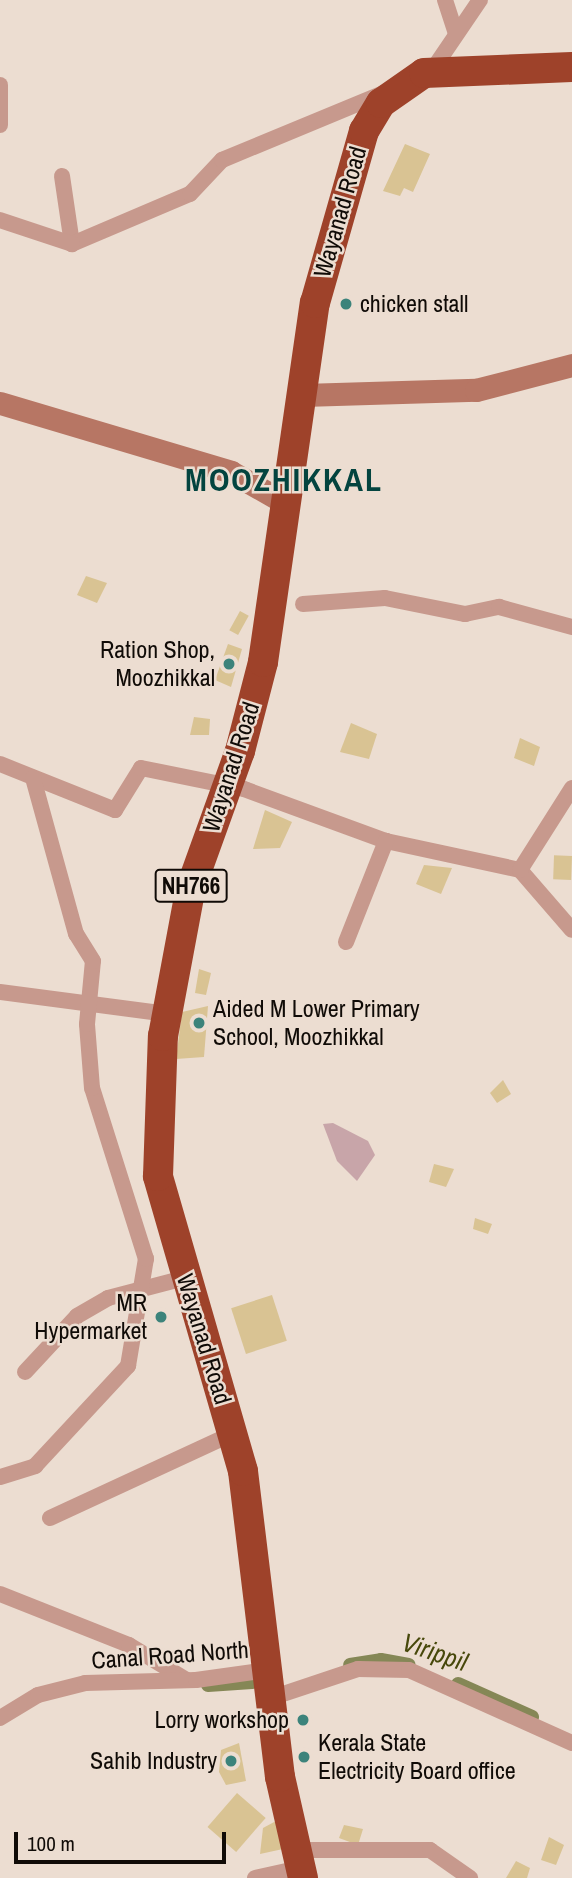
<!DOCTYPE html>
<style>
body{margin:0}
#map{position:relative;width:572px;height:1878px;overflow:hidden;background:#ecddd1;font-family:"Archivo Narrow",sans-serif}
div>[style]{position:absolute}
.green>*{inset:0;background:#c8a5a9}
.canal>*{height:14px;margin:-7px;padding:0 7px;transform-origin:7px;border-radius:7px;background:#858756}
.building>*{inset:0;background:#d9c393;transform-origin:0 0}
.street>*{height:16px;margin:-8px;padding:0 8px;transform-origin:8px;border-radius:8px;background:#c7998d}
.secondary>*{height:23px;margin:-11.5px;padding:0 11.5px;transform-origin:11.5px;border-radius:11.5px;background:#b77664}
.highway>*{height:30px;margin:-15px;padding:0 15px;transform-origin:15px;border-radius:15px;background:#9e422a}
.dots>*{width:19px;height:19px;translate:-50% -50%;box-sizing:border-box;border:4px solid #ecddd1;border-radius:50%}
span{translate:-50% -50%;white-space:nowrap;text-align:center;line-height:1.15;-webkit-text-stroke:5px #ecddd1;paint-order:stroke}
.shield-label span{padding:2px 5px;background:#ecddd1;border:2px solid;border-radius:5px;-webkit-text-stroke-width:0}
.shield-label{font-size:23px;color:#100b07;font-weight:700}
.street-label{font-size:24px;color:#100b07}
.poi-label{font-size:24px;color:#100b07}
.left{translate:0 -50%;text-align:left}
.right{translate:-100% -50%;text-align:right}
.water-label{font-size:26px;color:#47480b;font-style:italic}
.district-label{font-size:32px;color:#03443f;font-weight:700;letter-spacing:2px}
.scale{position:absolute;left:14px;top:1832px;width:212px;height:32px;box-sizing:border-box;border:4px solid #100b07;border-top:0;padding-left:9px;font-size:21px;line-height:24px;white-space:nowrap;color:#100b07;-webkit-text-stroke:5px #ecddd1;paint-order:stroke}
</style>
<div id="map">
<div class="green">
<div style="clip-path:polygon(333px 1123px,368px 1141px,375px 1155px,357px 1181px,337px 1161px,323px 1124px)"></div>
</div>
<div class="canal">
<div style="left:350px;top:1665px;width:31px;rotate:-9deg"></div>
<div style="left:381px;top:1660px;width:28px;rotate:10deg"></div>
<div style="left:458px;top:1684px;width:81px;rotate:24deg"></div>
<div style="left:208px;top:1685px;width:44px;rotate:-3.9deg"></div>
</div>
<div class="building">
<div style="clip-path:polygon(405px 144px,430px 154px,413px 192px,404px 188px,400px 196px,383px 191px)"></div>
<div style="clip-path:polygon(86px 576px,107px 583px,97px 603px,77px 595px)"></div>
<div style="left:240px;top:611px;width:10px;height:22px;rotate:29deg"></div>
<div style="clip-path:polygon(228px 644px,242px 649px,231px 687px,215px 680px)"></div>
<div style="clip-path:polygon(194px 717px,210px 719px,209px 735px,190px 735px)"></div>
<div style="clip-path:polygon(351px 723px,377px 734px,369px 759px,340px 752px)"></div>
<div style="clip-path:polygon(520px 738px,540px 747px,534px 766px,514px 758px)"></div>
<div style="clip-path:polygon(265px 810px,292px 822px,280px 848px,253px 849px)"></div>
<div style="left:572px;top:856px;width:24px;height:18px;rotate:92deg"></div>
<div style="clip-path:polygon(424px 865px,452px 868px,441px 894px,416px 884px)"></div>
<div style="clip-path:polygon(199px 969px,211px 973px,206px 995px,195px 993px)"></div>
<div style="clip-path:polygon(208px 1006px,204px 1057px,176px 1059px,182px 1012px)"></div>
<div style="clip-path:polygon(503px 1080px,511px 1094px,497px 1103px,490px 1093px)"></div>
<div style="clip-path:polygon(434px 1164px,454px 1169px,446px 1187px,429px 1182px)"></div>
<div style="clip-path:polygon(475px 1218px,492px 1224px,488px 1234px,473px 1229px)"></div>
<div style="left:272px;top:1295px;width:48px;height:43px;rotate:72deg"></div>
<div style="clip-path:polygon(239px 1743px,246px 1781px,226px 1785px,219px 1772px,221px 1750px)"></div>
<div style="left:237px;top:1793px;width:38px;height:45px;rotate:41deg"></div>
<div style="clip-path:polygon(276px 1821px,283px 1849px,260px 1854px,263px 1828px)"></div>
<div style="clip-path:polygon(344px 1825px,363px 1829px,358px 1845px,339px 1838px)"></div>
<div style="clip-path:polygon(549px 1837px,564px 1845px,556px 1865px,541px 1860px)"></div>
<div style="clip-path:polygon(516px 1861px,530px 1868px,527px 1878px,506px 1878px)"></div>
</div>
<div class="street">
<div style="left:445px;top:0;width:33px;rotate:72deg"></div>
<div style="left:431px;top:72px;width:87px;rotate:-55.8deg"></div>
<div style="left:0;top:85px;width:40px;rotate:90deg"></div>
<div style="left:62px;top:176px;width:69px;rotate:81.6deg"></div>
<div style="left:72px;top:244px;width:128px;rotate:-23deg"></div>
<div style="left:190px;top:194px;width:47px;rotate:-46.7deg"></div>
<div style="left:222px;top:160px;width:178px;rotate:-22.5deg"></div>
<div style="left:0;top:220px;width:76px;rotate:18.4deg"></div>
<div style="left:303px;top:604px;width:82px;rotate:-4.2deg"></div>
<div style="left:385px;top:598px;width:82px;rotate:11.3deg"></div>
<div style="left:465px;top:614px;width:35px;rotate:-12deg"></div>
<div style="left:499px;top:607px;width:76px;rotate:15.3deg"></div>
<div style="left:0;top:764px;width:124px;rotate:21.8deg"></div>
<div style="left:115px;top:810px;width:49px;rotate:-58.2deg"></div>
<div style="left:141px;top:768px;width:105px;rotate:11.5deg"></div>
<div style="left:244px;top:789px;width:151px;rotate:20.1deg"></div>
<div style="left:386px;top:841px;width:137px;rotate:12.2deg"></div>
<div style="left:520px;top:870px;width:79px;rotate:49.1deg"></div>
<div style="left:520px;top:870px;width:97px;rotate:-57.6deg"></div>
<div style="left:346px;top:942px;width:109px;rotate:-68.4deg"></div>
<div style="left:0;top:992px;width:167px;rotate:7.5deg"></div>
<div style="left:25px;top:1372px;width:76px;rotate:-47.1deg"></div>
<div style="left:77px;top:1316px;width:36px;rotate:-30deg"></div>
<div style="left:108px;top:1298px;width:80px;rotate:-14.6deg"></div>
<div style="left:0;top:1477px;width:37px;rotate:-17deg"></div>
<div style="left:35px;top:1466px;width:137px;rotate:-47.1deg"></div>
<div style="left:128px;top:1366px;width:109px;rotate:-80.5deg"></div>
<div style="left:146px;top:1259px;width:179px;rotate:-107.5deg"></div>
<div style="left:92px;top:1088px;width:64px;rotate:-94.5deg"></div>
<div style="left:87px;top:1024px;width:63px;rotate:-84.6deg"></div>
<div style="left:93px;top:961px;width:32px;rotate:-122deg"></div>
<div style="left:76px;top:934px;width:162px;rotate:-105.4deg"></div>
<div style="left:50px;top:1518px;width:200px;rotate:-24.8deg"></div>
<div style="left:0;top:1594px;width:139px;rotate:21.6deg"></div>
<div style="left:129px;top:1645px;width:66px;rotate:31.3deg"></div>
<div style="left:271px;top:1698px;width:92px;rotate:-18.4deg"></div>
<div style="left:358px;top:1669px;width:51px;rotate:1.1deg"></div>
<div style="left:409px;top:1670px;width:179px;rotate:24.1deg"></div>
<div style="left:0;top:1718px;width:44px;rotate:-31.2deg"></div>
<div style="left:38px;top:1695px;width:49px;rotate:-14.3deg"></div>
<div style="left:85px;top:1683px;width:111px;rotate:-1.5deg"></div>
<div style="left:196px;top:1680px;width:73px;rotate:-7.9deg"></div>
<div style="left:295px;top:1850px;width:135px"></div>
<div style="left:430px;top:1850px;width:49px;rotate:35deg"></div>
<div style="left:255px;top:1878px;width:46px;rotate:-12.5deg"></div>
</div>
<div class="secondary">
<div style="left:303px;top:395px;width:173px;rotate:-1.7deg"></div>
<div style="left:476px;top:390px;width:99px;rotate:-14.6deg"></div>
<div style="left:0;top:403px;width:241px;rotate:16.6deg"></div>
<div style="left:231px;top:472px;width:64px;rotate:29.7deg"></div>
</div>
<div class="highway">
<div style="left:303px;top:1878px;width:104px;rotate:-102.8deg"></div>
<div style="left:280px;top:1777px;width:308px;rotate:-96.9deg"></div>
<div style="left:243px;top:1471px;width:307px;rotate:-106.1deg"></div>
<div style="left:158px;top:1176px;width:140px;rotate:-88deg"></div>
<div style="left:163px;top:1036px;width:152px;rotate:-79.4deg"></div>
<div style="left:191px;top:887px;width:145px;rotate:-70.2deg"></div>
<div style="left:240px;top:751px;width:92px;rotate:-75.5deg"></div>
<div style="left:263px;top:662px;width:363px;rotate:-81.8deg"></div>
<div style="left:315px;top:303px;width:179px;rotate:-74.1deg"></div>
<div style="left:364px;top:131px;width:33px;rotate:-59deg"></div>
<div style="left:381px;top:103px;width:52px;rotate:-34.9deg"></div>
<div style="left:424px;top:73px;width:148px;rotate:-2.3deg"></div>
</div>
<div class="dots">
<div style="left:346px;top:304px;background:#3c837b"></div>
<div style="left:229px;top:664px;background:#3c837b"></div>
<div style="left:199px;top:1023px;background:#3c837b"></div>
<div style="left:161px;top:1317px;background:#3c837b"></div>
<div style="left:303px;top:1720px;background:#3c837b"></div>
<div style="left:304px;top:1757px;background:#3c837b"></div>
<div style="left:231px;top:1761px;background:#3c837b"></div>
</div>
<div class="shield-label">
<span style="left:191px;top:886px">NH766</span>
</div>
<div class="street-label">
<span style="left:340px;top:212px;rotate:-74deg">Wayanad Road</span>
<span style="left:231px;top:767px;rotate:-72deg">Wayanad Road</span>
<span style="left:204px;top:1339px;rotate:73deg">Wayanad Road</span>
<span style="left:170px;top:1655px;rotate:-4deg">Canal Road North</span>
</div>
<div class="poi-label">
<span class="left" style="left:360px;top:304px">chicken stall</span>
<span class="right" style="left:215px;top:664px">Ration Shop,<br>Moozhikkal</span>
<span class="left" style="left:213px;top:1023px">Aided M Lower Primary<br>School, Moozhikkal</span>
<span class="right" style="left:147px;top:1317px">MR<br>Hypermarket</span>
<span class="right" style="left:289px;top:1720px">Lorry workshop</span>
<span class="left" style="left:318px;top:1757px">Kerala State<br>Electricity Board office</span>
<span class="right" style="left:217px;top:1761px">Sahib Industry</span>
</div>
<div class="water-label">
<span style="left:435px;top:1652px;rotate:19deg">Virippil</span>
</div>
<div class="district-label">
<span style="left:284px;top:480px">MOOZHIKKAL</span>
</div>
<div class="scale">100 m</div>
</div>
